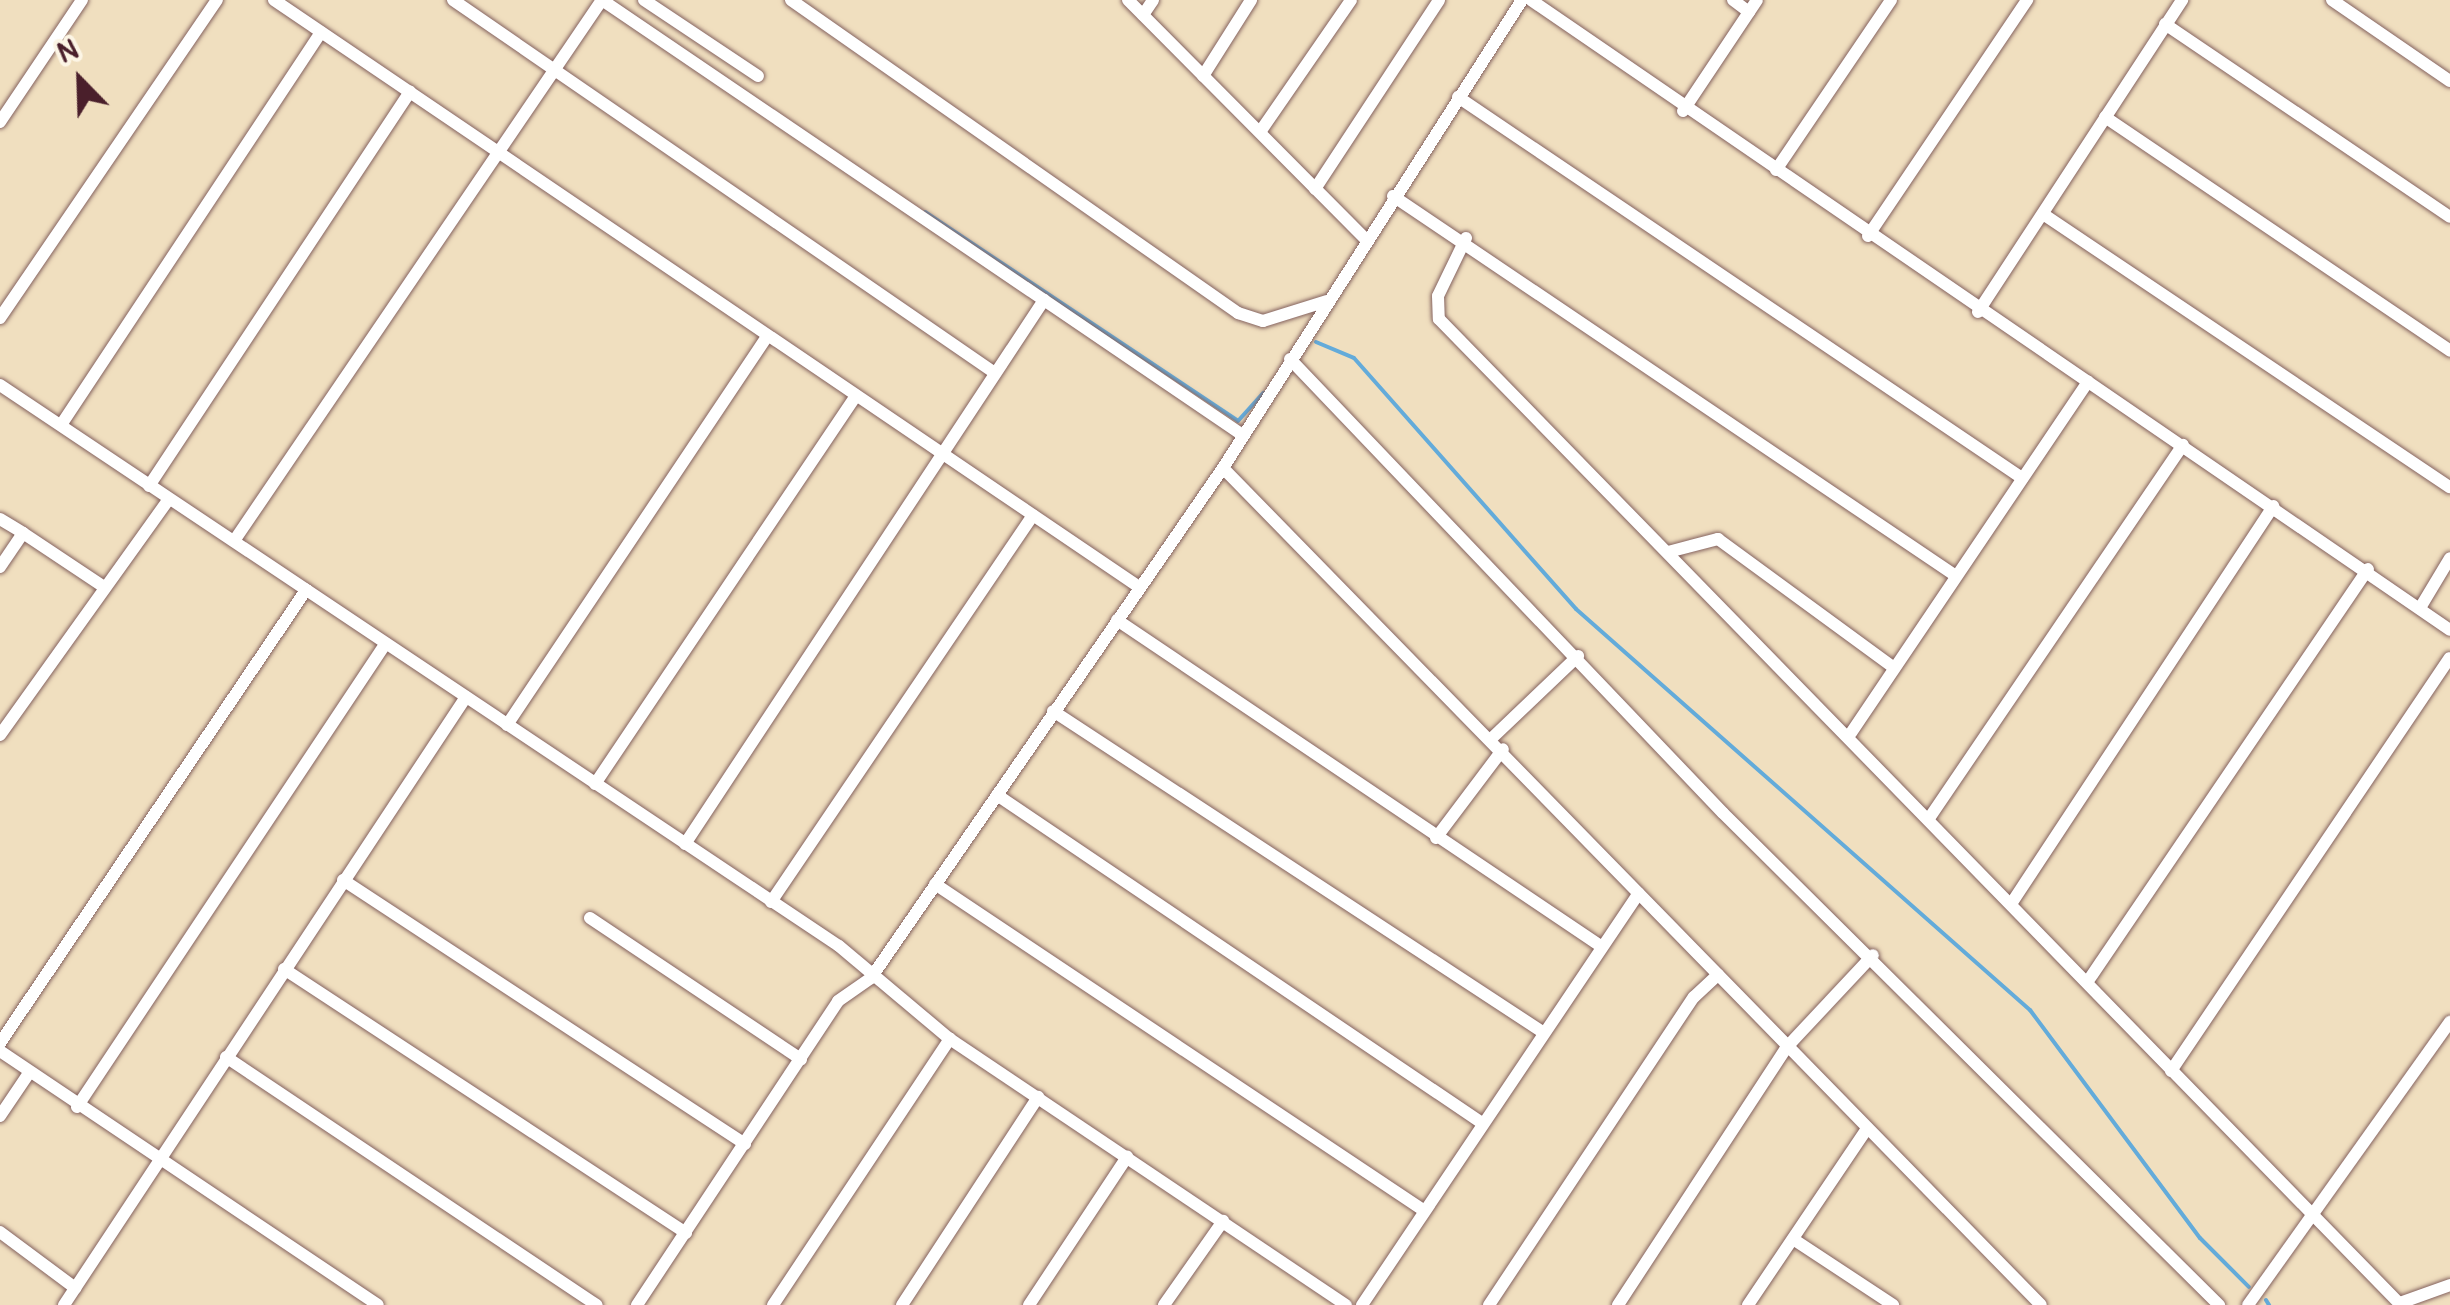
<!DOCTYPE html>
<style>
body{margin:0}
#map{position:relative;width:2450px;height:1305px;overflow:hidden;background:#f0dfbf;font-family:Pangolin,sans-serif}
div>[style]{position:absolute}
.stream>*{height:4px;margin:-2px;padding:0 2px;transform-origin:2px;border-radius:2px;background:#63abda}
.roads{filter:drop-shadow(0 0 2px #84625f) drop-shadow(0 0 2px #84625f)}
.street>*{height:12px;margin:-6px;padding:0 6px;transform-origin:6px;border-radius:6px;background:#fff}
span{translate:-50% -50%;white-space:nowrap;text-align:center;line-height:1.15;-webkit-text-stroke:10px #fcf5e5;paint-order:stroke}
.north{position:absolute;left:30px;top:30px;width:100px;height:100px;-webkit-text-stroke:8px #fcf5e5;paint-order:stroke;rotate:337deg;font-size:28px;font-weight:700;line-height:40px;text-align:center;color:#4a1f2b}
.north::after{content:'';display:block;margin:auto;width:35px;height:45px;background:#4a1f2b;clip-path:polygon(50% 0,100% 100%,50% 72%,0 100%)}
</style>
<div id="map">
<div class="stream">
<div style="left:925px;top:212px;width:376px;rotate:33.7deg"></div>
<div style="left:1238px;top:421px;width:38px;rotate:-48deg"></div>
<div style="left:1316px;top:342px;width:41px;rotate:22.8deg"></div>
<div style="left:1354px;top:358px;width:335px;rotate:48.5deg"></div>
<div style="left:1576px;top:609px;width:606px;rotate:41.45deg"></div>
<div style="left:2030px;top:1010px;width:284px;rotate:53.3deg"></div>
<div style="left:2200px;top:1238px;width:69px;rotate:45deg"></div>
<div style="left:2266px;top:1300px;width:6px;rotate:59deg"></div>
</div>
<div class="roads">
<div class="street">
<div style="left:274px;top:0;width:1045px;rotate:34.16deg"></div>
<div style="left:453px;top:0;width:658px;rotate:34.54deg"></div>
<div style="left:602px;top:0;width:772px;rotate:34.18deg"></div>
<div style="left:644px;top:0;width:137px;rotate:33.7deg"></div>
<div style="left:791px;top:0;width:546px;rotate:35deg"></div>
<div style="left:1238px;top:313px;width:26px;rotate:18deg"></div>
<div style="left:1263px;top:321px;width:67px;rotate:-17.4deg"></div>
<div style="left:1128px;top:0;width:338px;rotate:45.2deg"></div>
<div style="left:1531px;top:0;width:1114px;rotate:34.43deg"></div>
<div style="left:1733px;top:0;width:20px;rotate:37deg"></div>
<div style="left:2332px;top:0;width:143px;rotate:34.5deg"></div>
<div style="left:1143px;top:15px;width:18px;rotate:-56deg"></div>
<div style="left:2165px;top:24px;width:344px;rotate:34.1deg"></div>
<div style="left:1203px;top:76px;width:90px;rotate:-57.7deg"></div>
<div style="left:1458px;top:97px;width:681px;rotate:34.04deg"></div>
<div style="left:1683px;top:111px;width:133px;rotate:-56.3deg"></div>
<div style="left:2105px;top:117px;width:417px;rotate:34.1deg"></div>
<div style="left:0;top:122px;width:147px;rotate:-56.1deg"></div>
<div style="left:1260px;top:132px;width:160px;rotate:-55.4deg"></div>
<div style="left:1776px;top:170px;width:205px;rotate:-55.9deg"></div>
<div style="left:1315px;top:189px;width:226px;rotate:-56.7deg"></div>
<div style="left:1393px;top:196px;width:679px;rotate:34.02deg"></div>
<div style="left:2043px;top:214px;width:490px;rotate:33.9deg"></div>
<div style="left:1868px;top:236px;width:285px;rotate:-56deg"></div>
<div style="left:1466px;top:238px;width:64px;rotate:115.8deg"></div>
<div style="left:1438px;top:296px;width:23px;rotate:88deg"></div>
<div style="left:1439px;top:319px;width:1378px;rotate:45.71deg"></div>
<div style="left:1978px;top:312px;width:373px;rotate:-56.8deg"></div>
<div style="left:0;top:318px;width:385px;rotate:-55.7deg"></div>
<div style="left:1290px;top:359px;width:627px;rotate:46.36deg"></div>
<div style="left:1723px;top:813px;width:699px;rotate:44.77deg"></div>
<div style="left:0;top:385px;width:1009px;rotate:33.77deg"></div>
<div style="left:839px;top:946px;width:145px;rotate:40deg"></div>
<div style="left:950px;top:1039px;width:477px;rotate:33.9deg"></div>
<div style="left:61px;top:425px;width:471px;rotate:-56.5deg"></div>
<div style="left:1223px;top:468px;width:1170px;rotate:45.66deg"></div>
<div style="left:149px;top:486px;width:473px;rotate:-56.5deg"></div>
<div style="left:0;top:519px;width:27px;rotate:31deg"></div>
<div style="left:234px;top:541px;width:654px;rotate:-55.78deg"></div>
<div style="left:1668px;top:552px;width:52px;rotate:-14.6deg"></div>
<div style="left:1718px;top:539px;width:218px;rotate:36.2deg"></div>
<div style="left:0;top:567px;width:41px;rotate:-55.9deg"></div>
<div style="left:23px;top:533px;width:97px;rotate:33.7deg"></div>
<div style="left:2420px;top:608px;width:58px;rotate:-59deg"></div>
<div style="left:1117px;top:620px;width:581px;rotate:33.99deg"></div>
<div style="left:1053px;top:711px;width:584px;rotate:33.25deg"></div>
<div style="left:507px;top:725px;width:467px;rotate:-56.2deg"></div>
<div style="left:1851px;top:733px;width:424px;rotate:-56deg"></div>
<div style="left:0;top:735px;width:289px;rotate:-54.4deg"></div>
<div style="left:1492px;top:738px;width:119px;rotate:-43.6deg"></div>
<div style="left:595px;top:784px;width:468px;rotate:-56.1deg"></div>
<div style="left:997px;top:795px;width:585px;rotate:34.07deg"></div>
<div style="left:1930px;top:817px;width:450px;rotate:-55.8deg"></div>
<div style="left:1436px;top:838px;width:111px;rotate:-53deg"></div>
<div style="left:685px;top:844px;width:652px;rotate:-56.58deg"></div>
<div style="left:343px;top:880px;width:481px;rotate:33.3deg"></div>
<div style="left:935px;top:884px;width:587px;rotate:33.74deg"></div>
<div style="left:2013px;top:901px;width:473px;rotate:-56.6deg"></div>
<div style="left:771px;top:902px;width:467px;rotate:-55.9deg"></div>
<div style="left:590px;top:918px;width:254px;rotate:33.8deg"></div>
<div style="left:284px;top:969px;width:481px;rotate:33.3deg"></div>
<div style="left:2088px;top:981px;width:498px;rotate:-55.8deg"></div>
<div style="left:0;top:1043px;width:547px;rotate:-55.96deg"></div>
<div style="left:0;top:1051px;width:455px;rotate:33.9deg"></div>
<div style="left:226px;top:1057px;width:446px;rotate:33.8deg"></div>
<div style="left:2171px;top:1071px;width:498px;rotate:-56deg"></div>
<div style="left:77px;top:1107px;width:557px;rotate:-56.34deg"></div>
<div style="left:0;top:1116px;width:52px;rotate:-56deg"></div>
<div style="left:0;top:1232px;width:94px;rotate:36.7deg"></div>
<div style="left:1793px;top:1239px;width:120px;rotate:33.4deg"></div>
<div style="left:2400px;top:1303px;width:53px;rotate:-19.8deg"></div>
<div style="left:64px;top:1305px;width:729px;rotate:-56.53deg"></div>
<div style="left:637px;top:1305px;width:364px;rotate:-56.5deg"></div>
<div style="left:838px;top:1001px;width:40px;rotate:-34.9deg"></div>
<div style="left:871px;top:978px;width:620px;rotate:-55.39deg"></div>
<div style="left:1223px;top:468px;width:555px;rotate:-57.43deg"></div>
<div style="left:773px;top:1305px;width:320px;rotate:-56.4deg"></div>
<div style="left:902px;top:1305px;width:249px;rotate:-56.8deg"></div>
<div style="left:1029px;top:1305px;width:178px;rotate:-56.5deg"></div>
<div style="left:1164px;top:1305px;width:103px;rotate:-54.9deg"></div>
<div style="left:1362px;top:1305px;width:496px;rotate:-56.1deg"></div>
<div style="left:1489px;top:1305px;width:370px;rotate:-56.4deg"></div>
<div style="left:1694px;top:997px;width:33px;rotate:-43deg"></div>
<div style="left:1618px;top:1305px;width:307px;rotate:-56.8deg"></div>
<div style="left:1786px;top:1048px;width:127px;rotate:-46.9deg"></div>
<div style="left:1748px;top:1305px;width:211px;rotate:-56deg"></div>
<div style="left:2248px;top:1305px;width:348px;rotate:-54.5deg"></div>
</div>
</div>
<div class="north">N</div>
</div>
